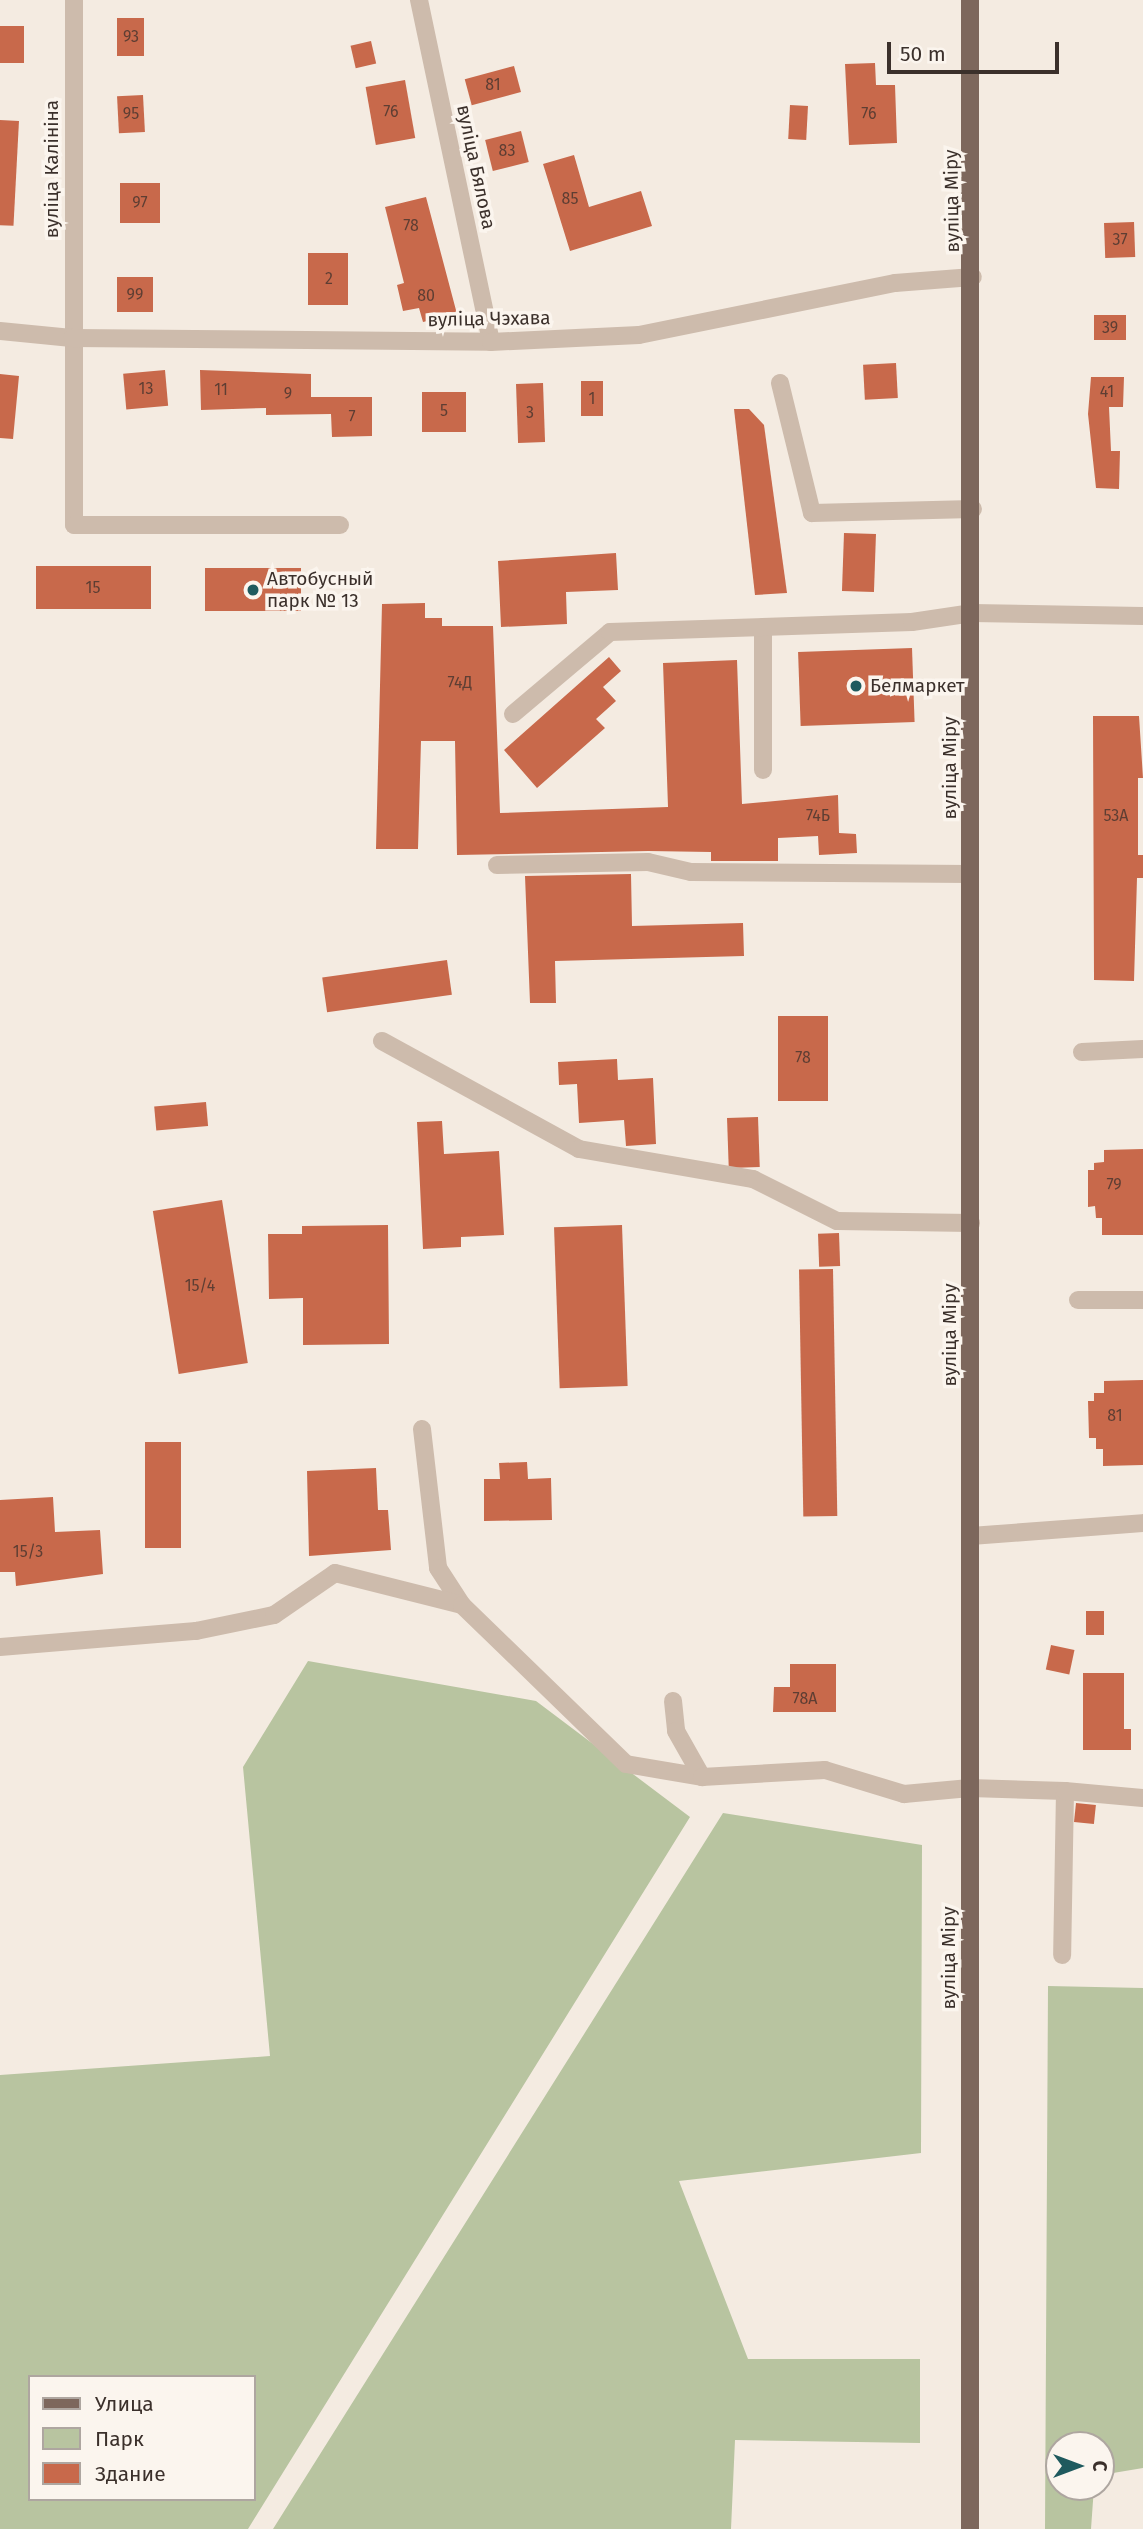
<!DOCTYPE html>
<meta charset="utf-8">
<style>
body{margin:0}
#map{position:relative;width:1143px;height:2529px;overflow:hidden;background:#f4ebe1;font-family:"Fira Sans",sans-serif}
div>[style]{position:absolute}
.green>*{inset:0;background:#b8c4a0}
.building>*{inset:0;background:#c8694b;transform-origin:0 0}
.minor>*{height:18px;margin:-9px;padding:0 9px;transform-origin:9px;border-radius:9px;background:#cdbbac}
.major>*{height:18px;margin:-9px;padding:0 9px;transform-origin:9px;border-radius:9px;background:#7d675c}
.dots>*{width:19px;height:19px;translate:-50% -50%;box-sizing:border-box;border:4px solid #fbf5ee;border-radius:50%}
span{translate:-50% -50%;white-space:nowrap;text-align:center;line-height:1.15;-webkit-text-stroke:7px #fbf5ee;paint-order:stroke}
.number-label{font-size:16px;color:#5e3e33}
.number-label span{-webkit-text-stroke-width:0}
.street-label{font-size:19px;color:#3b302b}
.poi-label{font-size:19px;color:#3b302b}
.left{translate:0 -50%;text-align:left}
.legend{position:absolute;left:28px;top:2375px;width:228px;height:126px;box-sizing:border-box;background:#fbf5ee;border:2px solid #aea6a0;margin:0;padding:9px 12px;list-style:none;font-size:21px;color:#3b302b}
.legend li{display:flex;align-items:center;gap:14px;height:35px}
.legend b{width:35px;border:2px solid #aea6a0}
.north{position:absolute;left:1045px;top:2431px;width:70px;height:70px;box-sizing:border-box;background:#fbf5ee;border:2px solid #aea6a0;border-radius:50%;rotate:90deg;font-size:19px;font-weight:700;line-height:28px;text-align:center;color:#3b302b}
.north::after{content:'';display:block;margin:auto;width:24px;height:32px;background:#1f5a5e;clip-path:polygon(50% 0,100% 100%,50% 72%,0 100%)}
.scale{position:absolute;left:887px;top:42px;width:172px;height:32px;box-sizing:border-box;border:4px solid #3b302b;border-top:0;padding-left:9px;font-size:21px;line-height:24px;white-space:nowrap;color:#3b302b;-webkit-text-stroke:5px #fbf5ee;paint-order:stroke}
</style>
<div id="map">
<div class="green">
<div style="clip-path:polygon(evenodd,308px 1661px,536px 1701px,690px 1817px,248px 2529px,0 2529px,0 2075px,270px 2056px,243px 1767px,308px 1661px,30px 2377px,254px 2377px,254px 2499px,30px 2499px,30px 2377px)"></div>
<div style="clip-path:polygon(723px 1813px,922px 1845px,921px 2153px,679px 2181px,748px 2359px,920px 2359px,920px 2443px,735px 2440px,731px 2529px,273px 2529px)"></div>
<div style="clip-path:polygon(1048px 1986px,1143px 1988px,1143px 2468px,1101px 2475px,1101px 2445px,1059px 2445px,1059px 2487px,1094px 2487px,1091px 2529px,1045px 2529px)"></div>
</div>
<div class="building">
<div style="left:117px;top:18px;width:27px;height:38px"></div>
<div style="left:0;top:26px;width:24px;height:37px"></div>
<div style="left:371px;top:41px;width:23px;height:21px;rotate:77deg"></div>
<div style="clip-path:polygon(875px 63px,876px 85px,895px 85px,897px 143px,849px 145px,845px 64px)"></div>
<div style="left:514px;top:66px;width:27px;height:51px;rotate:75deg"></div>
<div style="left:405px;top:80px;width:59px;height:40px;rotate:80deg"></div>
<div style="left:143px;top:95px;width:37px;height:26px;rotate:87deg"></div>
<div style="left:790px;top:105px;width:18px;height:34px;rotate:3deg"></div>
<div style="left:0;top:120px;width:19px;height:105px;rotate:3deg"></div>
<div style="left:521px;top:131px;width:32px;height:37px;rotate:76deg"></div>
<div style="clip-path:polygon(574px 155px,589px 207px,641px 191px,652px 226px,570px 251px,543px 164px)"></div>
<div style="left:120px;top:183px;width:40px;height:40px"></div>
<div style="clip-path:polygon(426px 197px,457px 314px,423px 322px,419px 308px,403px 311px,397px 285px,404px 283px,385px 207px)"></div>
<div style="left:1134px;top:222px;width:35px;height:30px;rotate:88deg"></div>
<div style="left:308px;top:253px;width:40px;height:52px"></div>
<div style="left:153px;top:277px;width:35px;height:36px;rotate:90deg"></div>
<div style="left:1126px;top:315px;width:25px;height:32px;rotate:90deg"></div>
<div style="left:896px;top:363px;width:35px;height:33px;rotate:87deg"></div>
<div style="left:165px;top:370px;width:36px;height:42px;rotate:85deg"></div>
<div style="clip-path:polygon(200px 370px,311px 374px,311px 397px,372px 397px,372px 436px,332px 437px,331px 414px,266px 415px,266px 408px,201px 410px)"></div>
<div style="clip-path:polygon(0 374px,19px 376px,13px 439px,0 438px)"></div>
<div style="clip-path:polygon(1091px 377px,1124px 377px,1123px 407px,1109px 407px,1111px 451px,1120px 451px,1119px 489px,1096px 488px,1088px 414px)"></div>
<div style="left:603px;top:381px;width:35px;height:22px;rotate:90deg"></div>
<div style="left:543px;top:383px;width:59px;height:27px;rotate:88deg"></div>
<div style="left:422px;top:392px;width:44px;height:40px"></div>
<div style="clip-path:polygon(734px 409px,749px 409px,764px 425px,787px 593px,755px 595px)"></div>
<div style="left:844px;top:533px;width:32px;height:58px;rotate:2deg"></div>
<div style="clip-path:polygon(616px 553px,618px 590px,566px 592px,567px 624px,501px 627px,498px 561px)"></div>
<div style="left:151px;top:566px;width:43px;height:115px;rotate:90deg"></div>
<div style="left:301px;top:568px;width:43px;height:96px;rotate:90deg"></div>
<div style="clip-path:polygon(425px 603px,425px 618px,442px 618px,442px 626px,493px 626px,500px 813px,668px 807px,663px 663px,737px 660px,742px 804px,838px 795px,839px 833px,856px 834px,857px 853px,819px 855px,818px 836px,778px 838px,778px 861px,711px 861px,711px 852px,648px 851px,457px 855px,455px 741px,421px 741px,418px 849px,376px 849px,382px 604px)"></div>
<div style="left:912px;top:648px;width:74px;height:114px;rotate:88deg"></div>
<div style="clip-path:polygon(609px 657px,621px 671px,603px 687px,616px 701px,596px 719px,605px 728px,537px 788px,504px 750px)"></div>
<div style="clip-path:polygon(1093px 716px,1139px 716px,1143px 778px,1138px 778px,1138px 855px,1143px 855px,1143px 878px,1137px 878px,1134px 981px,1094px 980px)"></div>
<div style="clip-path:polygon(631px 874px,632px 926px,743px 923px,744px 956px,555px 961px,556px 1003px,530px 1003px,525px 876px)"></div>
<div style="left:447px;top:960px;width:35px;height:126px;rotate:82deg"></div>
<div style="left:778px;top:1016px;width:50px;height:85px"></div>
<div style="clip-path:polygon(617px 1059px,618px 1080px,653px 1078px,656px 1144px,626px 1146px,624px 1120px,579px 1123px,577px 1084px,559px 1085px,558px 1062px)"></div>
<div style="left:206px;top:1102px;width:24px;height:52px;rotate:85deg"></div>
<div style="left:758px;top:1117px;width:50px;height:31px;rotate:88deg"></div>
<div style="clip-path:polygon(442px 1121px,444px 1154px,499px 1151px,504px 1235px,461px 1237px,461px 1247px,423px 1249px,417px 1122px)"></div>
<div style="clip-path:polygon(1143px 1149px,1143px 1235px,1102px 1235px,1102px 1218px,1096px 1218px,1095px 1206px,1088px 1207px,1088px 1170px,1094px 1170px,1094px 1163px,1104px 1162px,1104px 1150px)"></div>
<div style="left:222px;top:1200px;width:165px;height:70px;rotate:81deg"></div>
<div style="clip-path:polygon(388px 1225px,389px 1344px,303px 1345px,303px 1298px,269px 1299px,268px 1234px,302px 1234px,302px 1226px)"></div>
<div style="left:622px;top:1225px;width:161px;height:68px;rotate:88deg"></div>
<div style="left:839px;top:1233px;width:33px;height:21px;rotate:88deg"></div>
<div style="left:833px;top:1269px;width:247px;height:34px;rotate:89deg"></div>
<div style="clip-path:polygon(1143px 1380px,1143px 1465px,1103px 1466px,1103px 1449px,1096px 1449px,1096px 1438px,1089px 1438px,1088px 1401px,1094px 1401px,1094px 1393px,1104px 1393px,1104px 1381px)"></div>
<div style="left:181px;top:1442px;width:106px;height:36px;rotate:90deg"></div>
<div style="clip-path:polygon(527px 1462px,528px 1479px,551px 1478px,552px 1520px,484px 1521px,484px 1479px,500px 1479px,499px 1463px)"></div>
<div style="clip-path:polygon(376px 1468px,378px 1510px,388px 1510px,391px 1550px,309px 1556px,307px 1471px)"></div>
<div style="clip-path:polygon(53px 1497px,55px 1532px,100px 1530px,103px 1574px,16px 1586px,15px 1572px,0 1572px,0 1500px)"></div>
<div style="left:1086px;top:1611px;width:18px;height:24px"></div>
<div style="left:1051px;top:1645px;width:24px;height:25px;rotate:12deg"></div>
<div style="clip-path:polygon(790px 1664px,836px 1664px,836px 1712px,773px 1712px,774px 1687px,790px 1687px)"></div>
<div style="clip-path:polygon(1083px 1673px,1124px 1673px,1124px 1729px,1131px 1729px,1131px 1750px,1083px 1750px)"></div>
<div style="left:1076px;top:1803px;width:20px;height:19px;rotate:6deg"></div>
</div>
<div class="minor">
<div style="left:74px;top:0;width:525px;rotate:90deg"></div>
<div style="left:74px;top:525px;width:266px"></div>
<div style="left:419px;top:0;width:349px;rotate:78.1deg"></div>
<div style="left:0;top:331px;width:72px;rotate:5.6deg"></div>
<div style="left:72px;top:338px;width:419px;rotate:0.5deg"></div>
<div style="left:491px;top:342px;width:148px;rotate:-2.7deg"></div>
<div style="left:639px;top:335px;width:261px;rotate:-11.5deg"></div>
<div style="left:895px;top:283px;width:78px;rotate:-4.4deg"></div>
<div style="left:780px;top:383px;width:134px;rotate:76.2deg"></div>
<div style="left:812px;top:513px;width:161px;rotate:-1.4deg"></div>
<div style="left:763px;top:627px;width:143px;rotate:90deg"></div>
<div style="left:513px;top:714px;width:127px;rotate:-40.2deg"></div>
<div style="left:610px;top:632px;width:302px;rotate:-1.9deg"></div>
<div style="left:912px;top:622px;width:61px;rotate:-8.5deg"></div>
<div style="left:972px;top:613px;width:171px;rotate:1deg"></div>
<div style="left:497px;top:865px;width:151px;rotate:-1.1deg"></div>
<div style="left:648px;top:862px;width:44px;rotate:13.1deg"></div>
<div style="left:691px;top:872px;width:279px;rotate:0.4deg"></div>
<div style="left:382px;top:1041px;width:225px;rotate:28.7deg"></div>
<div style="left:579px;top:1149px;width:177px;rotate:9.8deg"></div>
<div style="left:753px;top:1179px;width:94px;rotate:26.6deg"></div>
<div style="left:837px;top:1221px;width:134px;rotate:0.9deg"></div>
<div style="left:1082px;top:1052px;width:61px;rotate:-2.8deg"></div>
<div style="left:1078px;top:1300px;width:65px"></div>
<div style="left:422px;top:1429px;width:140px;rotate:83.4deg"></div>
<div style="left:438px;top:1568px;width:44px;rotate:57deg"></div>
<div style="left:971px;top:1536px;width:172px;rotate:-4.3deg"></div>
<div style="left:0;top:1647px;width:197px;rotate:-4.7deg"></div>
<div style="left:196px;top:1631px;width:80px;rotate:-11.6deg"></div>
<div style="left:274px;top:1615px;width:74px;rotate:-34.5deg"></div>
<div style="left:335px;top:1573px;width:131px;rotate:14.1deg"></div>
<div style="left:462px;top:1605px;width:228px;rotate:44.1deg"></div>
<div style="left:626px;top:1764px;width:77px;rotate:9.7deg"></div>
<div style="left:673px;top:1701px;width:30px;rotate:84deg"></div>
<div style="left:676px;top:1731px;width:53px;rotate:60.5deg"></div>
<div style="left:702px;top:1777px;width:123px;rotate:-3.3deg"></div>
<div style="left:825px;top:1770px;width:83px;rotate:16.9deg"></div>
<div style="left:904px;top:1794px;width:66px;rotate:-5.2deg"></div>
<div style="left:970px;top:1788px;width:95px;rotate:1.8deg"></div>
<div style="left:1065px;top:1791px;width:164px;rotate:91deg"></div>
<div style="left:1065px;top:1791px;width:78px;rotate:5.1deg"></div>
</div>
<div class="major">
<div style="left:970px;top:2529px;width:2529px;rotate:-90deg"></div>
</div>
<div class="dots">
<div style="left:253px;top:590px;background:#1f5a5e"></div>
<div style="left:856px;top:686px;background:#1f5a5e"></div>
</div>
<div class="number-label">
<span style="left:131px;top:37px">93</span>
<span style="left:493px;top:85px">81</span>
<span style="left:391px;top:112px">76</span>
<span style="left:131px;top:114px">95</span>
<span style="left:869px;top:114px">76</span>
<span style="left:507px;top:151px">83</span>
<span style="left:570px;top:199px">85</span>
<span style="left:140px;top:203px">97</span>
<span style="left:411px;top:226px">78</span>
<span style="left:1120px;top:240px">37</span>
<span style="left:329px;top:279px">2</span>
<span style="left:135px;top:295px">99</span>
<span style="left:426px;top:296px">80</span>
<span style="left:1110px;top:328px">39</span>
<span style="left:146px;top:389px">13</span>
<span style="left:221px;top:390px">11</span>
<span style="left:1107px;top:392px">41</span>
<span style="left:288px;top:394px">9</span>
<span style="left:592px;top:399px">1</span>
<span style="left:444px;top:411px">5</span>
<span style="left:530px;top:413px">3</span>
<span style="left:352px;top:417px">7</span>
<span style="left:93px;top:588px">15</span>
<span style="left:460px;top:683px">74Д</span>
<span style="left:818px;top:816px">74Б</span>
<span style="left:1116px;top:816px">53А</span>
<span style="left:803px;top:1058px">78</span>
<span style="left:1114px;top:1185px">79</span>
<span style="left:200px;top:1286px">15/4</span>
<span style="left:1115px;top:1416px">81</span>
<span style="left:28px;top:1552px">15/3</span>
<span style="left:805px;top:1699px">78А</span>
</div>
<div class="street-label">
<span style="left:476px;top:167px;rotate:78deg">вуліца Бялова</span>
<span style="left:52px;top:169px;rotate:-90deg">вуліца Калініна</span>
<span style="left:952px;top:201px;rotate:-91deg">вуліца Міру</span>
<span style="left:489px;top:319px;rotate:-1deg">вуліца Чэхава</span>
<span style="left:950px;top:768px;rotate:-90deg">вуліца Міру</span>
<span style="left:950px;top:1335px;rotate:-90deg">вуліца Міру</span>
<span style="left:949px;top:1958px;rotate:-90deg">вуліца Міру</span>
</div>
<div class="poi-label">
<span class="left" style="left:267px;top:590px">Автобусный<br>парк № 13</span>
<span class="left" style="left:870px;top:686px">Белмаркет</span>
</div>
<ul class="legend">
<li><b style="height:9px;background:#7d675c"></b>Улица</li>
<li><b style="height:19px;background:#b8c4a0"></b>Парк</li>
<li><b style="height:19px;background:#c8694b"></b>Здание</li>
</ul>
<div class="north">С</div>
<div class="scale">50 m</div>
</div>
